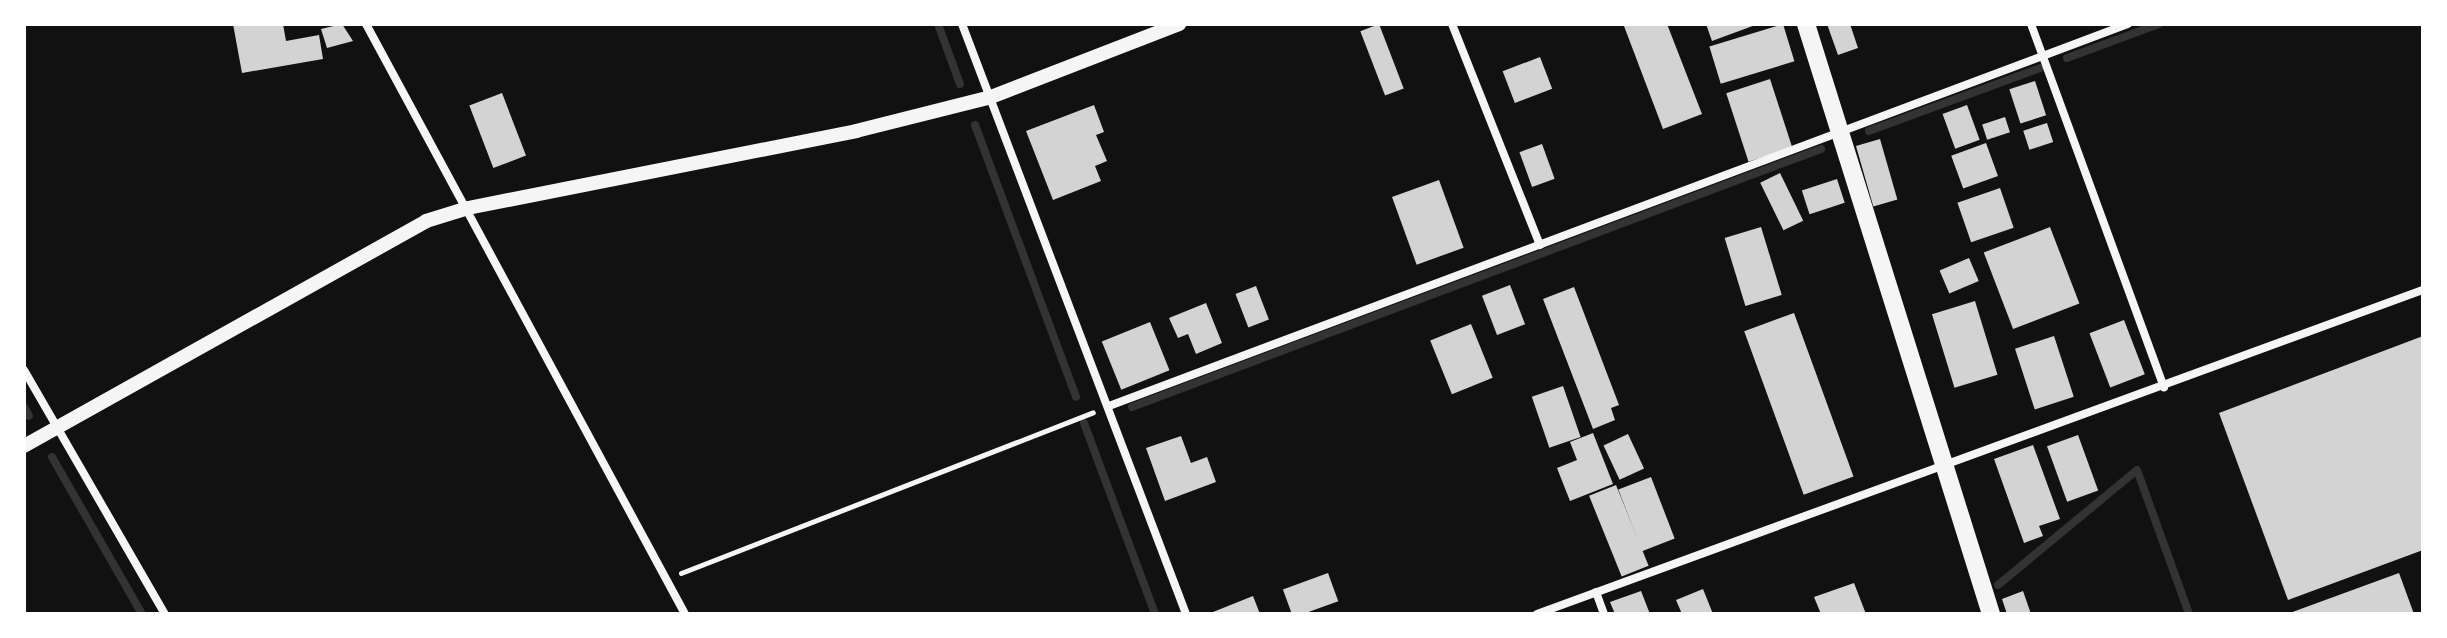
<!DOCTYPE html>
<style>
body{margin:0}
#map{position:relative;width:2447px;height:638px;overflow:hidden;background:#111;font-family:Barlow,sans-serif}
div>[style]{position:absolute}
.stream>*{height:8px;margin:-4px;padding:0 4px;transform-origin:4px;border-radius:4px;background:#333}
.building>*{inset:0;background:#d3d3d3;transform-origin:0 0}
.path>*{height:5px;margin:-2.5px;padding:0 2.5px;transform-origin:2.5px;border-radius:2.5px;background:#f5f5f5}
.minor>*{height:8px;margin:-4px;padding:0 4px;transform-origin:4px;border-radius:4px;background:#f5f5f5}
.tertiary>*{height:14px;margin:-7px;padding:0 7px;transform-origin:7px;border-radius:7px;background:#f5f5f5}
.trunk>*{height:18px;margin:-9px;padding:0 9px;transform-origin:9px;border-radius:9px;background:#f5f5f5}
span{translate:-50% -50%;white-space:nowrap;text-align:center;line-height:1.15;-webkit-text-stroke:6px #fff;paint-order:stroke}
.frame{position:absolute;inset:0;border:26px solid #fff;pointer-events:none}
</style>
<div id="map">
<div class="stream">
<div style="left:938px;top:24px;width:64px;rotate:69.9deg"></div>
<div style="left:2067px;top:58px;width:98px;rotate:-20.3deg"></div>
<div style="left:975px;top:125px;width:290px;rotate:69.6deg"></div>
<div style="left:1869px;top:131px;width:182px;rotate:-20.2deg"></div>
<div style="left:24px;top:407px;width:10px;rotate:61deg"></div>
<div style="left:1132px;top:407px;width:736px;rotate:-20.53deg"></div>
<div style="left:1084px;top:423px;width:204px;rotate:69.6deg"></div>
<div style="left:52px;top:457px;width:181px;rotate:60.2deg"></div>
<div style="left:1998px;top:585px;width:180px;rotate:-39.6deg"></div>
<div style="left:2137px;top:470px;width:153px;rotate:70.1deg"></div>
</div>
<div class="building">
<div style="clip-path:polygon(233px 24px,283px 24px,286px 41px,319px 35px,323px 59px,242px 73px)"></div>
<div style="clip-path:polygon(342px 24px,353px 41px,327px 48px,321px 29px)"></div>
<div style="left:1379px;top:24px;width:69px;height:20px;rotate:69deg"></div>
<div style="clip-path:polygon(1667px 24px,1702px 114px,1663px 129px,1624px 26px)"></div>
<div style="clip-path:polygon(1706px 24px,1758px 24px,1712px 41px)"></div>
<div style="left:1783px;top:24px;width:39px;height:77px;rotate:73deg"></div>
<div style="clip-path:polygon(1827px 24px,1850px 24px,1858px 48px,1838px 55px)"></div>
<div style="left:1540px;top:57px;width:34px;height:40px;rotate:69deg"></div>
<div style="left:1770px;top:79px;width:72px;height:46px;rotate:72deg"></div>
<div style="left:2035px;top:81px;width:36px;height:27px;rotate:72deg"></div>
<div style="left:502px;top:93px;width:67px;height:35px;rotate:69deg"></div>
<div style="clip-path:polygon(1094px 105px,1104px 132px,1096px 135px,1107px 161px,1095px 166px,1101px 181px,1053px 200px,1026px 131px)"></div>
<div style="left:1967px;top:105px;width:37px;height:26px;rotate:70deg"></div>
<div style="left:2005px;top:117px;width:16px;height:24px;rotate:72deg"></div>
<div style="left:2047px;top:123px;width:20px;height:25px;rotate:72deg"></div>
<div style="left:1880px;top:139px;width:63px;height:25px;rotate:74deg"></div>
<div style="left:1986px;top:143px;width:35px;height:37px;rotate:70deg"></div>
<div style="left:1542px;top:144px;width:37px;height:24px;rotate:70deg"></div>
<div style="left:1780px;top:173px;width:53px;height:22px;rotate:64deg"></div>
<div style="left:1837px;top:179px;width:25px;height:37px;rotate:72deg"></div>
<div style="left:1439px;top:180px;width:72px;height:50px;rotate:70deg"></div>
<div style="left:2000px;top:188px;width:42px;height:45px;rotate:71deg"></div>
<div style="left:1761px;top:227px;width:71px;height:38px;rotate:73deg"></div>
<div style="left:2050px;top:227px;width:82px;height:71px;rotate:69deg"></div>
<div style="left:1969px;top:258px;width:25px;height:32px;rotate:67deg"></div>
<div style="left:1510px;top:285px;width:42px;height:30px;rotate:69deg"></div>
<div style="left:1256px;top:286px;width:36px;height:22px;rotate:69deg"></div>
<div style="clip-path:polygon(1574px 287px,1619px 405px,1611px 408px,1615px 420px,1593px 429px,1543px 299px)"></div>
<div style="left:1975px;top:301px;width:77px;height:45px;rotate:73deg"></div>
<div style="clip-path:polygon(1206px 303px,1222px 343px,1196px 354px,1188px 334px,1178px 338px,1169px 318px)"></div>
<div style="left:1794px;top:313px;width:174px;height:53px;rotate:70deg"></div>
<div style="left:2124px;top:320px;width:58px;height:37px;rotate:69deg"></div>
<div style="left:1150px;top:322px;width:52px;height:52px;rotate:68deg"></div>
<div style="left:1471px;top:324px;width:58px;height:44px;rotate:68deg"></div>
<div style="left:2054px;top:336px;width:64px;height:41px;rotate:72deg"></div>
<div style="clip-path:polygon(2423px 336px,2423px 550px,2288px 600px,2219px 413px)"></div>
<div style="left:1563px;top:386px;width:54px;height:33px;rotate:71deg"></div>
<div style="clip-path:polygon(1593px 433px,1613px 484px,1570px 501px,1557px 468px,1577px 460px,1570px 442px)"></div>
<div style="left:1628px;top:434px;width:38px;height:27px;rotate:65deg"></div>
<div style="left:2078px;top:435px;width:59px;height:33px;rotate:70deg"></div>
<div style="clip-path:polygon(1181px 436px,1191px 463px,1207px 457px,1216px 482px,1165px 501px,1146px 448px)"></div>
<div style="clip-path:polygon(2033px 445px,2060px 519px,2039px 526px,2043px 536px,2024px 543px,1994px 459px)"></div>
<div style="left:1651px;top:477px;width:66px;height:35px;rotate:69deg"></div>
<div style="left:1616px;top:485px;width:87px;height:29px;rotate:68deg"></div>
<div style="left:1328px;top:573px;width:30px;height:48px;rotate:70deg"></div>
<div style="clip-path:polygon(2399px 573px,2414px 614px,2287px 614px)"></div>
<div style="clip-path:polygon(1854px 583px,1866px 614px,1821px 614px,1814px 597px)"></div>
<div style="clip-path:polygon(1703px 589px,1713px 614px,1682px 614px,1676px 600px)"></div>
<div style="clip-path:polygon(1641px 591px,1650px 614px,1615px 614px,1610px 602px)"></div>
<div style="clip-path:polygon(2023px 591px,2031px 614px,2007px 614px,2002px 599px)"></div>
<div style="clip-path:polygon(1253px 596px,1260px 614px,1208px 614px)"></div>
</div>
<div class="path">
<div style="left:681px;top:573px;width:442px;rotate:-21.3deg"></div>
</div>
<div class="minor">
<div style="left:366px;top:24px;width:671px;rotate:61.6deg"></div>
<div style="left:962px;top:24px;width:631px;rotate:69.21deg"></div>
<div style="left:1452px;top:24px;width:238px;rotate:68.3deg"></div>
<div style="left:2031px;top:24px;width:387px;rotate:69.9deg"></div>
<div style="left:24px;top:370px;width:282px;rotate:60deg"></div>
<div style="left:1109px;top:406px;width:1088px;rotate:-20.55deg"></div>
<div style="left:1596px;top:592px;width:23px;rotate:70deg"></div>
<div style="left:1537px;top:614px;width:943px;rotate:-20.09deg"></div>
</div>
<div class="tertiary">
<div style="left:24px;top:446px;width:461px;rotate:-29.2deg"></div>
<div style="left:426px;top:221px;width:44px;rotate:-17.2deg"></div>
<div style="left:468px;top:208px;width:396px;rotate:-11.2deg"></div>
<div style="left:856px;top:131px;width:139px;rotate:-14.1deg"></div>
<div style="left:991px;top:97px;width:202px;rotate:-21.2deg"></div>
</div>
<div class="trunk">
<div style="left:1806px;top:24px;width:618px;rotate:72.59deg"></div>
</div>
<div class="frame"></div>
</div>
